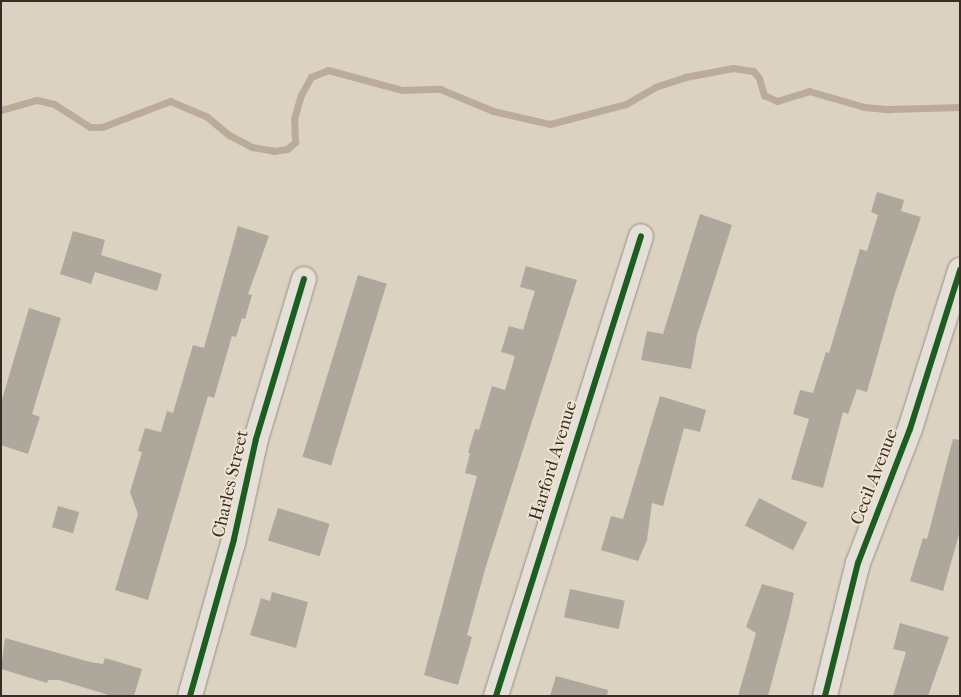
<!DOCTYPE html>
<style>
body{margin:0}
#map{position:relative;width:961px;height:697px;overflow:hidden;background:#dcd2c2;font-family:"IM FELL French Canon",serif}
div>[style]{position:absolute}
.stream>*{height:7px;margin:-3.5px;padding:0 3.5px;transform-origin:3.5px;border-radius:3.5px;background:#baac98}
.building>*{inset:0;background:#aea79c;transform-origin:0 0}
.roads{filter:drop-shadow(0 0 1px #968e84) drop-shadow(0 0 1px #968e84)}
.minor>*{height:24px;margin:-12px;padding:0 12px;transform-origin:12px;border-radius:12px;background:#e4dfd7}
.cycleway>*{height:6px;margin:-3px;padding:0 3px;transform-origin:3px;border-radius:3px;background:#1b5e20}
span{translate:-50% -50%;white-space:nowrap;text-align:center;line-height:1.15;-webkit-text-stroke:4px #efe3d1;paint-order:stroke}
.street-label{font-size:18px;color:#392c26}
.frame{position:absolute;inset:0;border:2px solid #392c26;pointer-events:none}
</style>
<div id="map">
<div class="stream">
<div style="left:1px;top:110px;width:37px;rotate:-16deg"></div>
<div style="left:37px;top:100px;width:17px;rotate:13deg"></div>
<div style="left:54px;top:104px;width:43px;rotate:32.6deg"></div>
<div style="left:90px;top:127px;width:12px"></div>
<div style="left:102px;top:127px;width:73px;rotate:-20.9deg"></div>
<div style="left:170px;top:101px;width:39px;rotate:23deg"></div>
<div style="left:206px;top:116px;width:30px;rotate:40deg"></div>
<div style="left:229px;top:135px;width:26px;rotate:28deg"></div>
<div style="left:252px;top:147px;width:22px;rotate:10deg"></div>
<div style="left:274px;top:151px;width:13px;rotate:-9deg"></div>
<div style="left:287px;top:149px;width:11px;rotate:-41deg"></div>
<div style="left:295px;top:142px;width:23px;rotate:-92deg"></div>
<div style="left:294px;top:119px;width:25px;rotate:-74deg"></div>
<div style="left:301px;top:95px;width:21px;rotate:-61deg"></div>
<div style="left:311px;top:77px;width:18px;rotate:-22deg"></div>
<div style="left:328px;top:70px;width:77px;rotate:15.1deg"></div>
<div style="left:402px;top:90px;width:38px;rotate:-2deg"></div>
<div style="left:440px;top:89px;width:57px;rotate:22.5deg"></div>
<div style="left:493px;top:111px;width:58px;rotate:12.8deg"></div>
<div style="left:550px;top:124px;width:79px;rotate:-14.7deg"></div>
<div style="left:626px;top:104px;width:34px;rotate:-30deg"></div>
<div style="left:655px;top:87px;width:32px;rotate:-18deg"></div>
<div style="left:685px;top:77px;width:49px;rotate:-10.6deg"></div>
<div style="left:733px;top:68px;width:20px;rotate:9deg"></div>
<div style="left:753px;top:71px;width:9px;rotate:49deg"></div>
<div style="left:759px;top:78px;width:18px;rotate:74deg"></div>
<div style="left:764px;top:95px;width:14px;rotate:25deg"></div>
<div style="left:777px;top:101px;width:34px;rotate:-17deg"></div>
<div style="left:809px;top:91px;width:57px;rotate:16.2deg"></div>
<div style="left:864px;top:107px;width:25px;rotate:5deg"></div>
<div style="left:889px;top:109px;width:71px;rotate:-1.6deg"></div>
</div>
<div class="building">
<div style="clip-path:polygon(877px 192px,904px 200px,901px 211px,921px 217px,895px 293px,867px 392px,857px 389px,848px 414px,843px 412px,823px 488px,791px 479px,809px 419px,793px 414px,800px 390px,813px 393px,826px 352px,829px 353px,860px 249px,867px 251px,878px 215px,871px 212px)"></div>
<div style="clip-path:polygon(700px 214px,732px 225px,697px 335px,691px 369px,641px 360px,647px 331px,663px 334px)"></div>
<div style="clip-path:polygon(238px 226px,269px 236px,248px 294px,252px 295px,245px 319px,242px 318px,236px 337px,232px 336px,214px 398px,208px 396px,148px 600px,115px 590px,138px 514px,130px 492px,142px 452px,138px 451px,145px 428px,161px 432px,167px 411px,173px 413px,193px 345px,204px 348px)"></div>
<div style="clip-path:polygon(73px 231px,105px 240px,101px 255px,162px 274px,157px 291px,95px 272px,91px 284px,60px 274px)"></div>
<div style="clip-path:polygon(526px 266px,577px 280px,486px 566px,467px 635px,472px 637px,458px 685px,424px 675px,477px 476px,465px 473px,470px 453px,468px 453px,475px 429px,479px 430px,492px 386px,505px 390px,515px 356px,501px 352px,509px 326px,523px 330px,535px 291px,520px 287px)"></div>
<div style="left:358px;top:275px;width:30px;height:190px;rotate:17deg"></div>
<div style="clip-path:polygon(29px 308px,61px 318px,32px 414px,40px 417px,28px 454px,1px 445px,1px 403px)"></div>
<div style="clip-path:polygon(660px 396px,706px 410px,700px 432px,684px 428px,663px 506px,652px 503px,647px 540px,638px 561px,601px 550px,611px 516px,623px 519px)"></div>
<div style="clip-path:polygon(953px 439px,960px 440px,960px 531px,943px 591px,910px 581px,923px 538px,927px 539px)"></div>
<div style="left:759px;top:498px;width:54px;height:31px;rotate:27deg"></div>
<div style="left:58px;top:506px;width:22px;height:22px;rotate:16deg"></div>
<div style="left:278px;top:508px;width:54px;height:34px;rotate:17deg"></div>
<div style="clip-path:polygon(762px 584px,794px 593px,789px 617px,768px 696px,738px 696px,756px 633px,746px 627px)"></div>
<div style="left:570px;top:589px;width:56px;height:29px;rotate:12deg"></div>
<div style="clip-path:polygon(272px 592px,308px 602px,296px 648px,250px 635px,261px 598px,270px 601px)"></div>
<div style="clip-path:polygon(900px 623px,949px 637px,928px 696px,893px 696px,906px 652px,893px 649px)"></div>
<div style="clip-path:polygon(5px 638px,90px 662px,103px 664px,105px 658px,142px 669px,134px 696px,112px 696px,59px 680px,48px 680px,47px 683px,1px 669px)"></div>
<div style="clip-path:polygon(556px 676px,608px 690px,607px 696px,550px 696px)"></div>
</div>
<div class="roads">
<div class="minor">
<div style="left:190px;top:696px;width:163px;rotate:-74.3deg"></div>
<div style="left:234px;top:539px;width:102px;rotate:-77.6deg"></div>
<div style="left:256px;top:439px;width:167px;rotate:-73.3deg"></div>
<div style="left:496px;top:696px;width:482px;rotate:-72.5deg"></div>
<div style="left:825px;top:696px;width:137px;rotate:-76.1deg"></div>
<div style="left:858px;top:563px;width:144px;rotate:-68.8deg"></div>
<div style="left:910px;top:429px;width:167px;rotate:-72.5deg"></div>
</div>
</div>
<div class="cycleway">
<div style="left:190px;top:696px;width:163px;rotate:-74.3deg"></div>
<div style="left:234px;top:539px;width:102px;rotate:-77.6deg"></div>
<div style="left:256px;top:439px;width:167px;rotate:-73.3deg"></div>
<div style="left:496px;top:696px;width:482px;rotate:-72.5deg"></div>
<div style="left:825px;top:696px;width:137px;rotate:-76.1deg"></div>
<div style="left:858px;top:563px;width:144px;rotate:-68.8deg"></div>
<div style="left:910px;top:429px;width:167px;rotate:-72.5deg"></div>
</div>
<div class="street-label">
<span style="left:554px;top:461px;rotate:-73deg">Harford Avenue</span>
<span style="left:875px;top:477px;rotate:-69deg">Cecil Avenue</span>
<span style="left:231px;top:484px;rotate:-77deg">Charles Street</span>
</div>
<div class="frame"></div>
</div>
